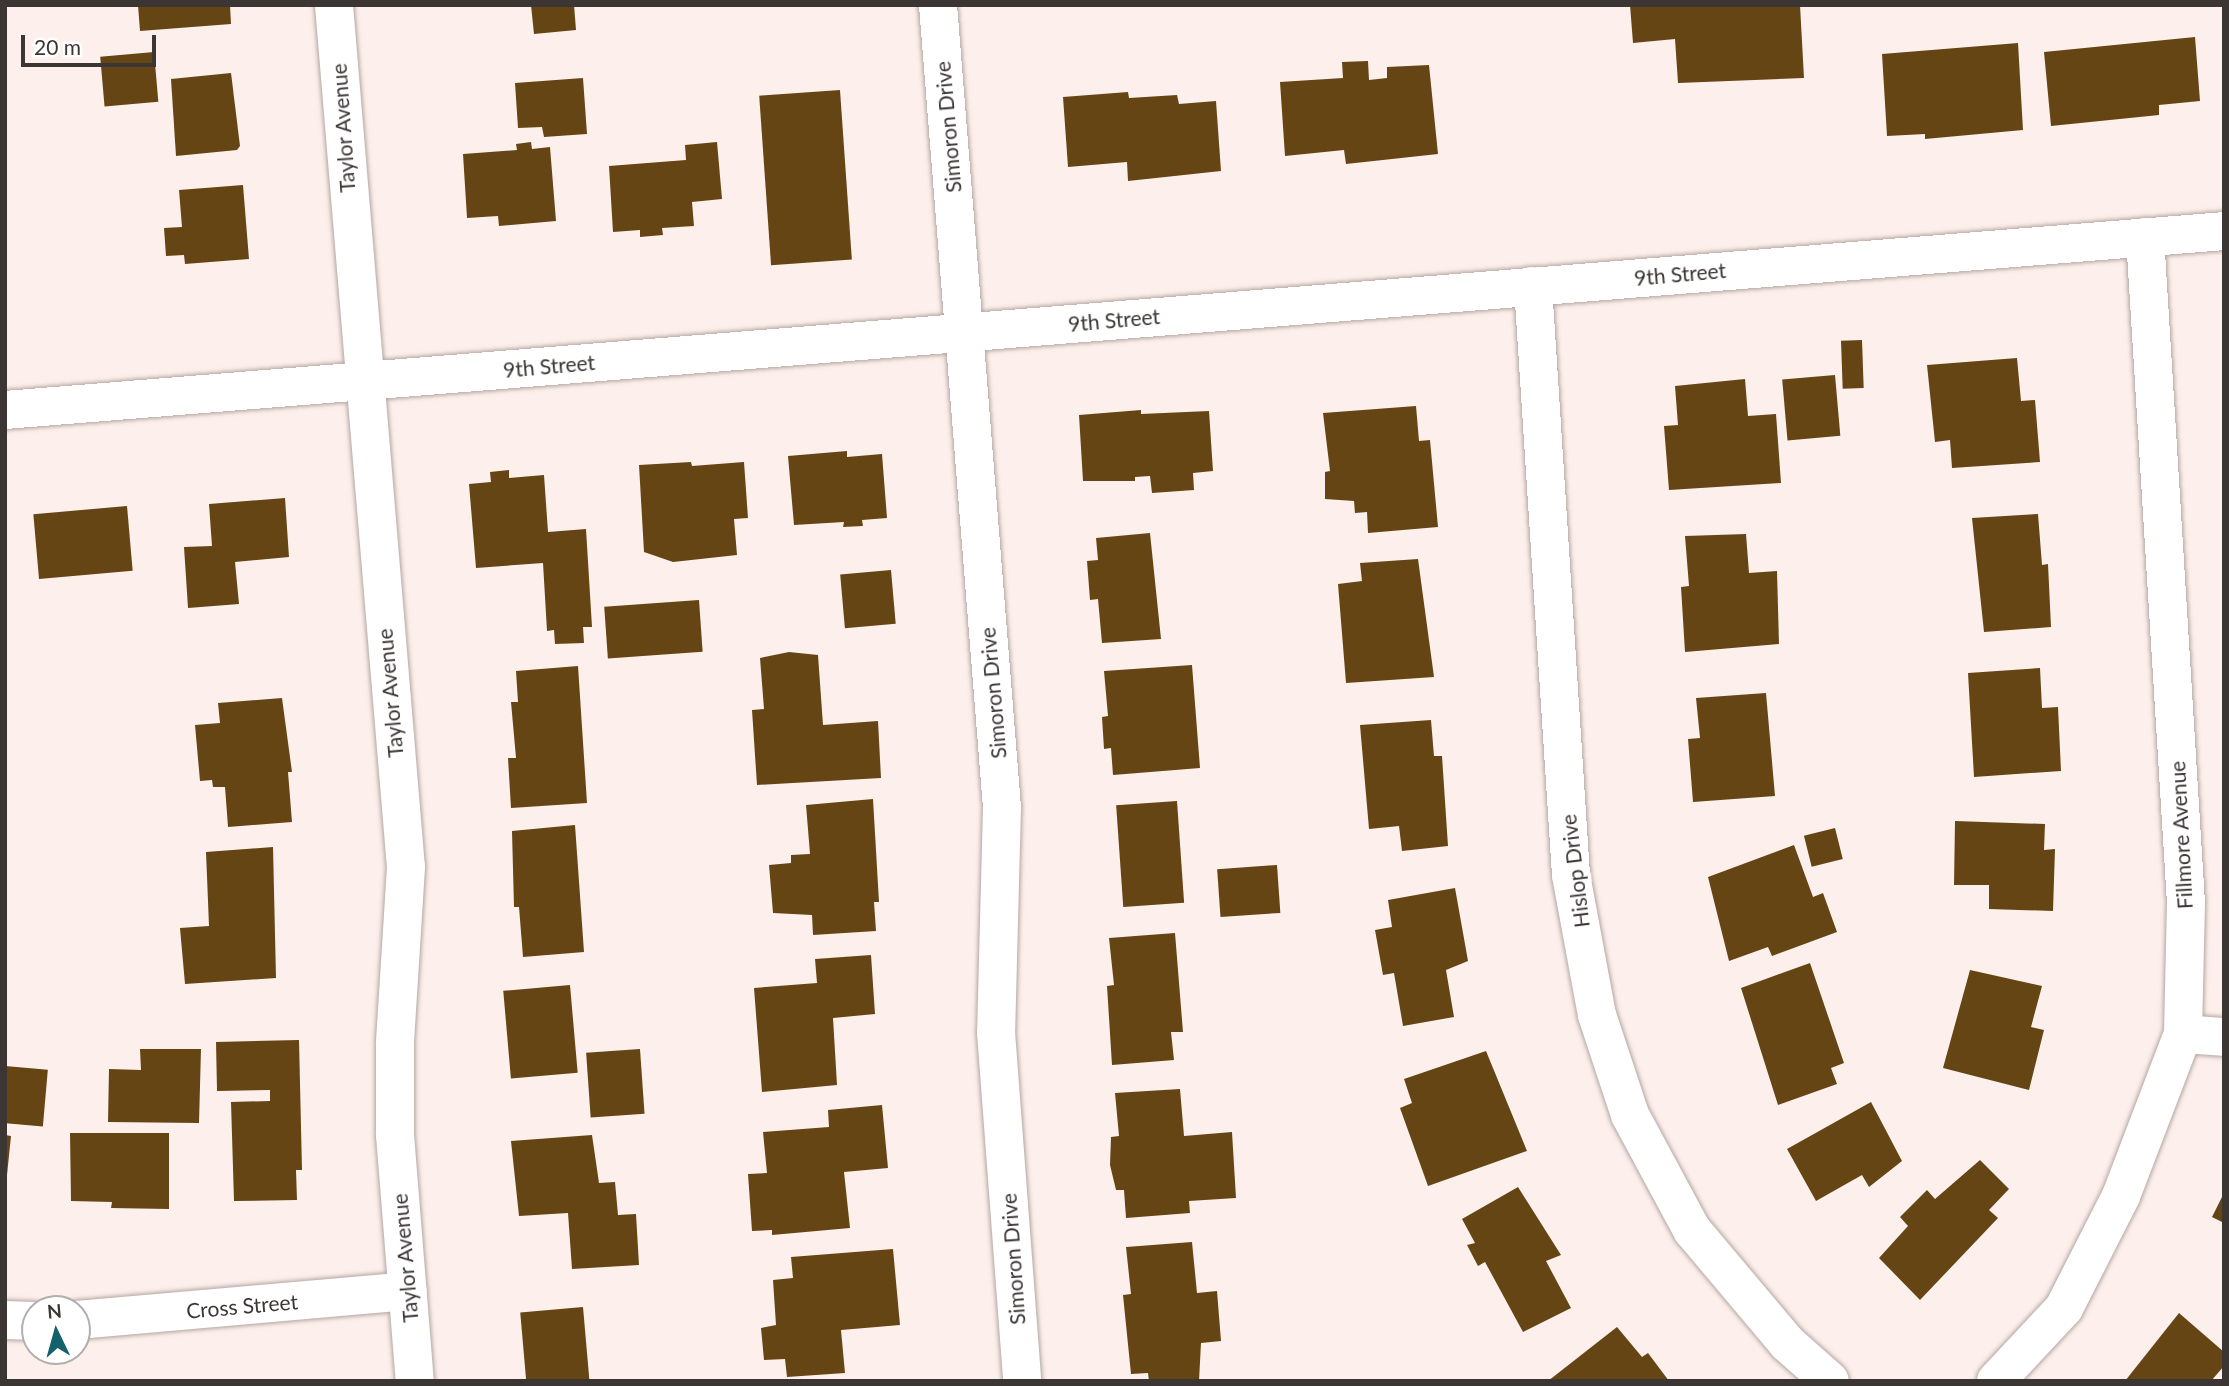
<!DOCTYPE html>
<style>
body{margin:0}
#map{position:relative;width:2229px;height:1386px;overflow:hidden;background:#fdefeb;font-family:Lato,sans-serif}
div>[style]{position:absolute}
.building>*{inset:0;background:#664514;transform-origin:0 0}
.roads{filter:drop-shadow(0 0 2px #b4a7a3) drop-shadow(0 0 2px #b4a7a3)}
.minor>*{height:38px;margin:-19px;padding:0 19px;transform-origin:19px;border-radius:19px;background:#fff}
span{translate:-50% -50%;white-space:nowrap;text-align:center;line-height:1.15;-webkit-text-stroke:7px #fff;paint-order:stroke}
.street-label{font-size:21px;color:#3b3534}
.frame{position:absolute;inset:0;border:7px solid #3b3534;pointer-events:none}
.north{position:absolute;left:21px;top:1295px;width:70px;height:70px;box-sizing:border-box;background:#fff;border:2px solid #b1aeae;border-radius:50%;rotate:355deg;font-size:19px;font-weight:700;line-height:28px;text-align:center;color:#3b3534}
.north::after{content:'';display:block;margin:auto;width:24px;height:32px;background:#13616b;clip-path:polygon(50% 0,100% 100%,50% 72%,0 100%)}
.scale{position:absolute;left:21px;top:35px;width:135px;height:32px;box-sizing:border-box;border:4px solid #3b3534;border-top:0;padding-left:9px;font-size:21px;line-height:24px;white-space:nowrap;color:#3b3534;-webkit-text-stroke:5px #fff;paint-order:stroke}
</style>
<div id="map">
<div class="building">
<div style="clip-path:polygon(138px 5px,230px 5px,231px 24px,140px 31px)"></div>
<div style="clip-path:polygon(531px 5px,574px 5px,576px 30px,534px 34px)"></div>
<div style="clip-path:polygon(1630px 5px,1800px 5px,1804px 78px,1678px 83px,1675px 39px,1633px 43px)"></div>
<div style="clip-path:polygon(2195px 37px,2200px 101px,2159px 105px,2159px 115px,2051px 126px,2044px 52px)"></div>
<div style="clip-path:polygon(2018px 43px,2023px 130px,1925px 139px,1925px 134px,1887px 136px,1882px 54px)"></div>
<div style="left:154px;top:52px;width:50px;height:54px;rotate:85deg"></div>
<div style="clip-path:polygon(1368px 61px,1369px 80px,1387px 78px,1387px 67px,1429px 65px,1438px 154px,1346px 164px,1344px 150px,1285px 156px,1280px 82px,1343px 78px,1342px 62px)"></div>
<div style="clip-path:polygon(231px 73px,240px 146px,237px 150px,176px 156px,171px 79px)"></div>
<div style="clip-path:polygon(583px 78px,587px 134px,544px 137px,542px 127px,518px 128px,515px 83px)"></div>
<div style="left:840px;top:90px;width:170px;height:81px;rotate:86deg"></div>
<div style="clip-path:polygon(1128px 92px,1129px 98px,1177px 95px,1179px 104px,1216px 101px,1221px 171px,1128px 181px,1127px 162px,1068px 167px,1063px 97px)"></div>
<div style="clip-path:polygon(531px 142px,532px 149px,550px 147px,556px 221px,499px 226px,498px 216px,467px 218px,463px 154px,517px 150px,516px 144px)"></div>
<div style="clip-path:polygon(717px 142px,722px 199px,692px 202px,694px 226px,662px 228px,663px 235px,640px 237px,640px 230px,613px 232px,609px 166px,686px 160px,685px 145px)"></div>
<div style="clip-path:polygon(243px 185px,249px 259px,185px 264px,184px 255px,166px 256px,164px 228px,182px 227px,179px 190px)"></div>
<div style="left:1862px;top:340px;width:48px;height:21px;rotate:88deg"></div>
<div style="clip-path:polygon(2017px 358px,2021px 401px,2035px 400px,2040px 462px,1952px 468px,1950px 440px,1935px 442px,1927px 365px)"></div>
<div style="left:1835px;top:375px;width:61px;height:53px;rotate:85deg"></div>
<div style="clip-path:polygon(1745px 379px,1748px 416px,1776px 414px,1781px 483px,1669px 490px,1664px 426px,1678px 425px,1675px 386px)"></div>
<div style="clip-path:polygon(1416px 406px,1419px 441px,1430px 440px,1438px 527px,1368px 533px,1367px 512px,1355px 513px,1354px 501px,1325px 499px,1325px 472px,1330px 471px,1323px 413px)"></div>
<div style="clip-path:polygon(1141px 410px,1141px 414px,1209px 411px,1213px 471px,1193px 473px,1194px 490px,1152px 493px,1150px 476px,1135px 477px,1135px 481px,1083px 481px,1079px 415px)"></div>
<div style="clip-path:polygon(847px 451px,847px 457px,882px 454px,887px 518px,862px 520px,863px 526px,843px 527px,844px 522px,794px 525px,788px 456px)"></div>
<div style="clip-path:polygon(691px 462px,692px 466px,744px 462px,748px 518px,734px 519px,737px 555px,673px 562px,644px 552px,639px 465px)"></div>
<div style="clip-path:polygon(509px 470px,509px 478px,544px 475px,548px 532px,586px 529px,592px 627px,583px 627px,584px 643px,555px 644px,554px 630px,547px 631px,543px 563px,476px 568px,469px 484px,491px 482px,490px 472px)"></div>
<div style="clip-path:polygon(285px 498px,289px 557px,235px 562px,239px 604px,188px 608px,184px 547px,212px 546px,209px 504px)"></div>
<div style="left:127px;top:506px;width:65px;height:94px;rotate:85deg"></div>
<div style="clip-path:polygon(2038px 514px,2042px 565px,2048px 564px,2051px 627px,1984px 632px,1972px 518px)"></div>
<div style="clip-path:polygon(1150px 533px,1161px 639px,1102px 643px,1098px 599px,1090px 600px,1087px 561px,1098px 560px,1096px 538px)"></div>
<div style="clip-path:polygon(1746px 534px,1749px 573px,1777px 571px,1779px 644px,1685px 652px,1681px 587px,1689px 586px,1685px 536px)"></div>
<div style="clip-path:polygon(1418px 559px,1434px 677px,1346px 683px,1338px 584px,1362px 581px,1360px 563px)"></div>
<div style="left:891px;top:570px;width:54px;height:51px;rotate:85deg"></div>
<div style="left:699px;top:600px;width:52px;height:95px;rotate:86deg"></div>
<div style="clip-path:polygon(789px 652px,818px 655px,823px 725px,878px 721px,881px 778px,757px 785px,752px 710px,764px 709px,760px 658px)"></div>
<div style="clip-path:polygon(1192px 665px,1200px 768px,1113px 775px,1111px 748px,1104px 749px,1102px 717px,1108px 716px,1104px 671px)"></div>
<div style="clip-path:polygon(578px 666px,587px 803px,511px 808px,508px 758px,516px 758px,511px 702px,518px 702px,516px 671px)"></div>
<div style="clip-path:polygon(2040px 668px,2042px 708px,2058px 707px,2061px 771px,1974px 777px,1968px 673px)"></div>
<div style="clip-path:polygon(1766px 693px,1775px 796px,1693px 802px,1688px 739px,1700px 738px,1696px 698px)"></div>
<div style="clip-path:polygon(282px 698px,292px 772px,288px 772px,292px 822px,228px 827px,225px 787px,213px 787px,212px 780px,200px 781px,195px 725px,220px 723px,218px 703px)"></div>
<div style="clip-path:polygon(1431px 720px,1434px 756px,1442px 756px,1448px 846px,1402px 851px,1399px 826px,1369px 829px,1360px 725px)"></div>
<div style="clip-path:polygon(873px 799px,879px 902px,874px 902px,876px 931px,813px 935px,812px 915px,773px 913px,769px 865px,791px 863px,791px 855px,810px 854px,806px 805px)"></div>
<div style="left:1177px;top:801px;width:102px;height:61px;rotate:86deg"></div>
<div style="clip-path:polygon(1955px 821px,2045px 824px,2044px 850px,2055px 849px,2053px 911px,1989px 909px,1989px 885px,1954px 885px)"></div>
<div style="clip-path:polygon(575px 825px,584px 952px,523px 957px,519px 907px,514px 907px,512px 831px)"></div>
<div style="left:1835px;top:828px;width:32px;height:32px;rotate:76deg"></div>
<div style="clip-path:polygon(1794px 845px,1813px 897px,1823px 893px,1837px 932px,1772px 956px,1768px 947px,1729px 961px,1708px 877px)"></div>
<div style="clip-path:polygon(273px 847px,276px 978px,185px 984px,180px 928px,209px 926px,206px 852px)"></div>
<div style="left:1277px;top:865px;width:48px;height:60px;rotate:86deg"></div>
<div style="clip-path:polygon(1455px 888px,1468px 961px,1446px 970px,1454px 1017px,1403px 1026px,1394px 973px,1383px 975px,1375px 930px,1392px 927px,1388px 900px)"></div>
<div style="clip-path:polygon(1175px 933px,1183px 1032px,1171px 1032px,1174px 1060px,1112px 1065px,1107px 986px,1114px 985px,1109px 938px)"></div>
<div style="clip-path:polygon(871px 955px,875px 1014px,833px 1018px,837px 1085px,762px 1092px,754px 988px,817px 983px,815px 959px)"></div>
<div style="clip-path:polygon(1810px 963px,1844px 1063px,1831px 1068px,1837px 1084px,1778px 1105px,1741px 988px)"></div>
<div style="clip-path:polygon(1970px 970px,2042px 986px,2031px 1027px,2044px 1030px,2029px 1090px,1943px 1068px)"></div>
<div style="left:570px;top:985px;width:88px;height:67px;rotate:85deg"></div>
<div style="clip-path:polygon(299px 1040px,302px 1170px,296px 1170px,297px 1200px,234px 1201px,231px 1102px,270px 1101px,270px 1090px,217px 1091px,216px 1042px)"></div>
<div style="clip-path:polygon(140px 1049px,201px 1049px,199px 1123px,108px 1122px,109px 1069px,141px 1070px)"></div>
<div style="left:640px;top:1049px;width:65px;height:54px;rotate:86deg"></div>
<div style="clip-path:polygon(1486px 1051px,1527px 1151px,1428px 1186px,1400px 1108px,1412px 1103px,1404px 1079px)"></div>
<div style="left:5px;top:1066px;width:43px;height:57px;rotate:5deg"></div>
<div style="clip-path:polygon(1180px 1089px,1184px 1136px,1232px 1132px,1236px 1198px,1189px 1201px,1190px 1213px,1126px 1218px,1124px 1190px,1116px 1190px,1110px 1165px,1111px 1137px,1119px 1136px,1115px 1093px)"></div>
<div style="clip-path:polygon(1871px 1102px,1902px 1161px,1869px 1187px,1862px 1175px,1816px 1201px,1787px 1149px)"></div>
<div style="clip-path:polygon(882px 1105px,888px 1168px,844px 1172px,850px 1228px,772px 1235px,772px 1230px,752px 1231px,748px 1174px,767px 1173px,763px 1132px,829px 1127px,828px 1110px)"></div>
<div style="clip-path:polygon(70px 1133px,169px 1133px,169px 1209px,111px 1208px,112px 1202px,71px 1201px)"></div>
<div style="clip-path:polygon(5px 1135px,11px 1136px,7px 1175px,5px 1175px)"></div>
<div style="clip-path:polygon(592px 1135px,599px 1183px,615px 1182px,618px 1215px,636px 1214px,639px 1265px,572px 1269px,568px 1213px,519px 1216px,511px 1141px)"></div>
<div style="clip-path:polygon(1980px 1160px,2009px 1189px,1989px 1210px,1998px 1218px,1920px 1300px,1879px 1258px,1908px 1226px,1900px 1217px,1927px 1190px,1935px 1199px)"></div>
<div style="clip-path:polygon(1518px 1187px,1561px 1255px,1546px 1261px,1571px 1308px,1523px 1332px,1485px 1262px,1478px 1266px,1467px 1245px,1475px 1243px,1462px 1219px)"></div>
<div style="clip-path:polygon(2224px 1193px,2224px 1223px,2212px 1217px)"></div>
<div style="clip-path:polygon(1192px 1242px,1197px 1293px,1217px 1291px,1221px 1341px,1201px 1343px,1199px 1381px,1149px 1381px,1148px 1373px,1131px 1374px,1123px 1295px,1131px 1294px,1126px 1247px)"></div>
<div style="clip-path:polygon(893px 1249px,900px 1325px,841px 1330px,845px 1373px,787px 1377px,785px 1359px,764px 1360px,761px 1328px,776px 1325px,773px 1280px,793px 1278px,791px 1257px)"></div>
<div style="left:583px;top:1307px;width:74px;height:63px;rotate:85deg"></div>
<div style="clip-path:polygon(2179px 1313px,2224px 1352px,2224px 1366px,2211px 1381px,2125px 1381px)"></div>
<div style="clip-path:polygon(1617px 1327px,1642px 1357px,1648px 1353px,1669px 1381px,1548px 1381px)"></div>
</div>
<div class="roads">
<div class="minor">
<div style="left:334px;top:5px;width:865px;rotate:85.23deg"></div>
<div style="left:406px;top:867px;width:177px;rotate:93.6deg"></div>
<div style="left:395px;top:1044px;width:91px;rotate:90deg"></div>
<div style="left:395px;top:1135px;width:247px;rotate:85.4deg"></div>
<div style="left:938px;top:5px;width:805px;rotate:85.44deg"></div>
<div style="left:1002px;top:807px;width:225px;rotate:91.5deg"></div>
<div style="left:996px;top:1032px;width:350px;rotate:85.7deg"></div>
<div style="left:1533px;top:286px;width:590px;rotate:86.31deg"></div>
<div style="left:1571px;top:875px;width:142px;rotate:79.5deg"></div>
<div style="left:1597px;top:1015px;width:105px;rotate:71.7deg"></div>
<div style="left:1630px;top:1115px;width:131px;rotate:61.7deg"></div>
<div style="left:1692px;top:1230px;width:148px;rotate:49.9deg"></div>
<div style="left:1787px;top:1343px;width:57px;rotate:41.5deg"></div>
<div style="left:5px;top:410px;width:2226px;rotate:-4.61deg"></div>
<div style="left:2183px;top:1034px;width:41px;rotate:4.2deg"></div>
<div style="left:5px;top:1320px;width:30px;rotate:2deg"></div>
<div style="left:77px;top:1320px;width:332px;rotate:-5deg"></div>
<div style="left:1996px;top:1381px;width:100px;rotate:-47deg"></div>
<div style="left:2064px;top:1308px;width:126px;rotate:-63deg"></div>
<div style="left:2121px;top:1196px;width:173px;rotate:-69.1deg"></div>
<div style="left:2183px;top:1034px;width:131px;rotate:-88.7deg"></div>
<div style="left:2186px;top:903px;width:667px;rotate:-93.52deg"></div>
</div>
</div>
<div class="street-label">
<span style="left:948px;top:127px;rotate:-95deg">Simoron Drive</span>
<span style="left:343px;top:128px;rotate:-94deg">Taylor Avenue</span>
<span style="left:1680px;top:274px;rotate:-5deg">9th Street</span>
<span style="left:1114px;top:320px;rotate:-5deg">9th Street</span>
<span style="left:549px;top:366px;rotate:-5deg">9th Street</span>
<span style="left:390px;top:693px;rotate:-95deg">Taylor Avenue</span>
<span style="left:993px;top:693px;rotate:-95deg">Simoron Drive</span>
<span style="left:2181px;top:835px;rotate:-93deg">Fillmore Avenue</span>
<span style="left:1575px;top:871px;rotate:-97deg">Hislop Drive</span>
<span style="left:405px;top:1258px;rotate:-95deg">Taylor Avenue</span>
<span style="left:1013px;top:1259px;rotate:-94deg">Simoron Drive</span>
<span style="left:242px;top:1306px;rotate:-5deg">Cross Street</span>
</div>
<div class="frame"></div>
<div class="north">N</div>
<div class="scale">20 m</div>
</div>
